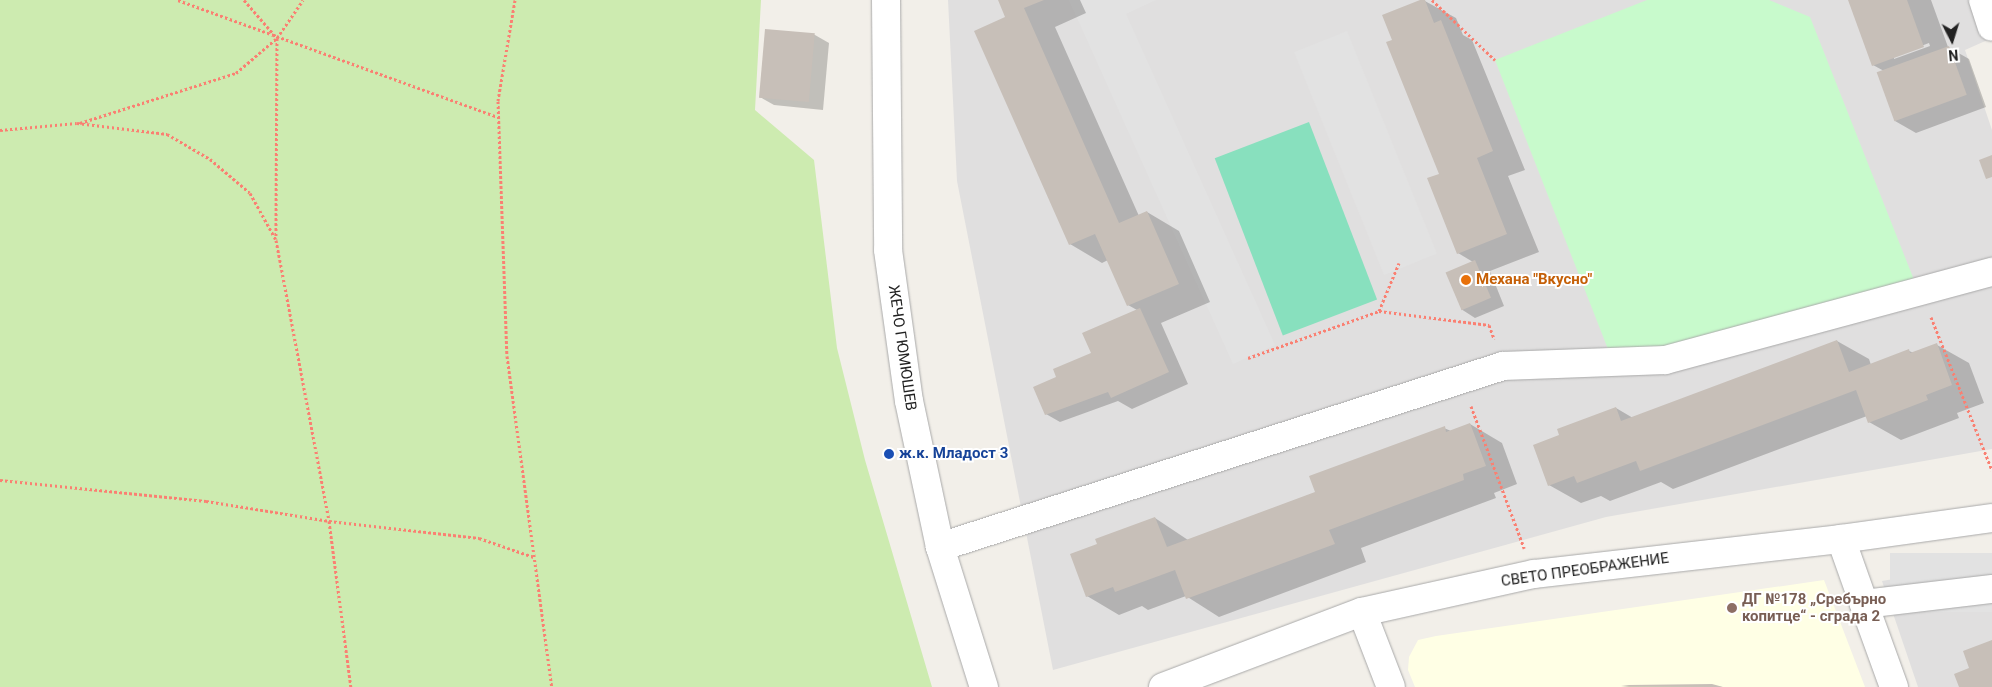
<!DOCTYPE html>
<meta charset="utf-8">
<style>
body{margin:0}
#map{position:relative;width:1992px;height:687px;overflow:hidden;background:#f2efe9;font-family:Roboto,sans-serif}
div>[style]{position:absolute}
.residential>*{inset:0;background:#e0dfdf}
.education>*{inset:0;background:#ffffe5}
.grass>*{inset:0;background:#cdebb0}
.park>*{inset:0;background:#c8facc}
.pitch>*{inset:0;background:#88e0be;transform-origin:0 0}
.parking>*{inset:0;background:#e2e2e2;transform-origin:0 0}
.shadow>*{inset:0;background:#0003}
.building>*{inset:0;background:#c7bfb8;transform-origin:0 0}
.path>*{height:3px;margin-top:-1.5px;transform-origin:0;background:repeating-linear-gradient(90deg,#fa8072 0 2.5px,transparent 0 5px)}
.roads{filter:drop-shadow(0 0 1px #a9a9a9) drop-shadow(0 0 1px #a9a9a9)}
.minor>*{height:28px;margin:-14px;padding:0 14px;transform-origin:14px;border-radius:14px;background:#fff}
.dots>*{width:14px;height:14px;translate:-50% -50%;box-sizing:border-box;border:2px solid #fff;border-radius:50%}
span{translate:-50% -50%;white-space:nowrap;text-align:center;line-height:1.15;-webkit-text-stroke:4px #fff;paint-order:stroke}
.food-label{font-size:15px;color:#c56008;font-weight:700}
.left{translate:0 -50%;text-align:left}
.street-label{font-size:15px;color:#222}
.transit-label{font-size:15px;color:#164399;font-weight:700}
.education-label{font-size:15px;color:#785e54;font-weight:700}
.north{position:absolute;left:1927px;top:15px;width:50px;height:50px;-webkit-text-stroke:4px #fff;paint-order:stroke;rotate:175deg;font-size:14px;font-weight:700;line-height:20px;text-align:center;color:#222}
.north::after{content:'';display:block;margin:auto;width:18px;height:22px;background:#222;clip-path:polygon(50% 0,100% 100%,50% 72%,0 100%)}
</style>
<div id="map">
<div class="residential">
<div style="clip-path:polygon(948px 0,1992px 0,1992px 38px,1965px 50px,1992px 130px,1992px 449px,1606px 517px,1053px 670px,957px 181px)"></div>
<div style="clip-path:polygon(1992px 562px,1992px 687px,1918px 687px,1882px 581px)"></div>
</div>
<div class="education">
<div style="clip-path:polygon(1824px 580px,1865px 687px,1415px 687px,1408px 670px,1409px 657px,1418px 640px,1436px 636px)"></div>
</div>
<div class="grass">
<div style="clip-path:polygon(0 0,761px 0,755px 110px,814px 160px,837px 348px,865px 460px,932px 687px,0 687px)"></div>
</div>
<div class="park">
<div style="clip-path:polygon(1647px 0,1769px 0,1810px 17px,1918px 290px,1613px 362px,1495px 60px)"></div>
</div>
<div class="pitch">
<div style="left:1309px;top:122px;width:190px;height:101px;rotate:69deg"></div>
</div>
<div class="parking">
<div style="clip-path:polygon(1069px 0,1156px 0,1126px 14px,1275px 345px,1233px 364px)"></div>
<div style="left:1347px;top:31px;width:240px;height:57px;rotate:68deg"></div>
<div style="left:1992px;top:553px;width:59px;height:102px;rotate:90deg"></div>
</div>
<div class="shadow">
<div style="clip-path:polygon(999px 0,1080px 0,1086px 13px,1055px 27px,1139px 216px,1147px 212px,1179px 231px,1210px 302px,1161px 323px,1188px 384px,1132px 409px,1118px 401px,1060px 422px,1046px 414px,1058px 378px,1092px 353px,1137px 310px,1128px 305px,1108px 260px,1102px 263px,1070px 244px,1007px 17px)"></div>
<div style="clip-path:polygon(1423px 0,1456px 18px,1463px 35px,1472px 40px,1525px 170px,1508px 176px,1539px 252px,1490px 271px,1504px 306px,1475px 318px,1461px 309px,1473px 262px,1458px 253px,1440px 174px,1394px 40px)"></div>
<div style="clip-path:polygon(evenodd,1850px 0,1931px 0,1948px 47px,1969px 59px,1986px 107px,1916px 133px,1895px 121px,1884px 71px,1873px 65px,1850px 0,1929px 43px,1930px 46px,1894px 59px,1894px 56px,1929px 43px)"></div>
<div style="clip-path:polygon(766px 31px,815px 35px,829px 43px,823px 110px,774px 105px,760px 97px)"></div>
<div style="clip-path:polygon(1837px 341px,1869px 359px,1871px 365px,1909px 351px,1914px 353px,1937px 345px,1969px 363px,1984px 403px,1957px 413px,1959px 418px,1901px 440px,1869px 422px,1867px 416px,1673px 489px,1661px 482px,1610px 501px,1601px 496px,1581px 503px,1549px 485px,1561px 436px,1616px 408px,1633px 418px)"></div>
<div style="clip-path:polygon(1470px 424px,1502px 443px,1517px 484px,1494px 493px,1496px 498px,1361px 548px,1366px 562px,1219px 617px,1186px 596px,1148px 610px,1142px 606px,1119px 615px,1087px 596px,1099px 545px,1155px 518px,1188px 540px,1317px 492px,1444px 428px,1451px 431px)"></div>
<div style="clip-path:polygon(1712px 685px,1722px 687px,1621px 687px,1629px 686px)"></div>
</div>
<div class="building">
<div style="clip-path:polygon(998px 0,1044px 0,1024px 8px,1119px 223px,1147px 211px,1179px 284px,1127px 306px,1095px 234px,1069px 245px,974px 31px,1005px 17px)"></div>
<div style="clip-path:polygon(1420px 0,1425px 0,1434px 23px,1441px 20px,1493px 151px,1477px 158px,1507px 234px,1457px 254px,1427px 178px,1439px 174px,1386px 42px,1392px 40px,1382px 15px)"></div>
<div style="clip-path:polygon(1848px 0,1907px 0,1924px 47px,1872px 66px)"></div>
<div style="left:765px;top:29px;width:50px;height:69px;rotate:5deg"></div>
<div style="left:1949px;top:46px;width:52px;height:77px;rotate:70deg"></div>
<div style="clip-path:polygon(1992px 155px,1992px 177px,1986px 179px,1979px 160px)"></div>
<div style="left:1475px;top:260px;width:41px;height:32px;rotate:67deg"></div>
<div style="clip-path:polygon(1140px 308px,1169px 372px,1111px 398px,1108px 392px,1045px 415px,1033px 387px,1056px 377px,1053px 369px,1091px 353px,1082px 333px)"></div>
<div style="clip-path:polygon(1837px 340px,1849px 372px,1909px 349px,1910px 353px,1937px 343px,1952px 385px,1926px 395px,1928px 400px,1868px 423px,1856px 390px,1640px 471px,1636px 461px,1577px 483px,1574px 476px,1548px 486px,1533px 445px,1559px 435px,1557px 429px,1616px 407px,1621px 421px)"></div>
<div style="clip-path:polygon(1470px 423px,1486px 466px,1463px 474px,1464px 480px,1329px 530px,1335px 544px,1186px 599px,1175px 570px,1115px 592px,1113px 587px,1086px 597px,1070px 554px,1097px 544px,1095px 539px,1155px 517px,1167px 547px,1315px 492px,1309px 476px,1445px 426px,1446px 432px)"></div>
<div style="clip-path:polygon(1992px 640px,1992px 687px,1959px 687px,1954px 674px,1969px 668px,1963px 651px)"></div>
<div style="clip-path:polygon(1712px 684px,1723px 687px,1621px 686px,1629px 685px)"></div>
</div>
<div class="path">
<div style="left:178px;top:0;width:341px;rotate:20.1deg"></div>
<div style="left:244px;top:0;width:50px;rotate:49deg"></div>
<div style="left:277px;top:38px;width:201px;rotate:90.3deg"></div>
<div style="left:515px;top:0;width:102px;rotate:99.6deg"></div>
<div style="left:498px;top:101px;width:255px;rotate:88deg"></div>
<div style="left:507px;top:356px;width:334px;rotate:82.3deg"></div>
<div style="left:1432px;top:0;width:87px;rotate:43.6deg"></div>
<div style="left:80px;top:123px;width:164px;rotate:-17.8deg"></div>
<div style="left:236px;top:73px;width:54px;rotate:-40.5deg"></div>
<div style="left:277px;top:38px;width:46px;rotate:-55.6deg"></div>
<div style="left:0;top:130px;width:77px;rotate:-5.2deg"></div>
<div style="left:77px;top:123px;width:91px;rotate:7deg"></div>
<div style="left:167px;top:134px;width:50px;rotate:30.2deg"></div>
<div style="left:210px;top:159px;width:52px;rotate:40.4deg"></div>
<div style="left:250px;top:193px;width:54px;rotate:61deg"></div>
<div style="left:276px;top:240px;width:286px;rotate:79.3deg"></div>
<div style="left:329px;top:521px;width:167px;rotate:82.5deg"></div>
<div style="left:1379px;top:311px;width:52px;rotate:-67.4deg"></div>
<div style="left:1931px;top:317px;width:165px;rotate:68.3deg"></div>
<div style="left:1248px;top:358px;width:139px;rotate:-19.7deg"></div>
<div style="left:1379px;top:311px;width:111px;rotate:7.3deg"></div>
<div style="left:1489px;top:325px;width:15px;rotate:70deg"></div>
<div style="left:1471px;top:406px;width:152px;rotate:69.5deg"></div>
<div style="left:0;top:480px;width:207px;rotate:5.8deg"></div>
<div style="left:206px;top:501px;width:125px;rotate:9.2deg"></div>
<div style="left:329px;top:521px;width:151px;rotate:6.5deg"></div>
<div style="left:479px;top:538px;width:58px;rotate:19.1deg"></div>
</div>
<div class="roads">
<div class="minor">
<div style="left:886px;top:0;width:250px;rotate:89.5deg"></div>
<div style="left:888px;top:250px;width:152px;rotate:82.1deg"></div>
<div style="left:909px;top:401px;width:149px;rotate:78deg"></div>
<div style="left:940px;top:547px;width:147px;rotate:72.6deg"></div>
<div style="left:1983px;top:0;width:28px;rotate:72deg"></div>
<div style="left:1841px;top:539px;width:69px;rotate:70.5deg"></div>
<div style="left:940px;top:547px;width:591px;rotate:-17.82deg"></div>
<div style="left:1503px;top:366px;width:162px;rotate:-2.1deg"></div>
<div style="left:1665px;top:360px;width:339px;rotate:-15.1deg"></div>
<div style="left:1362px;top:612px;width:80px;rotate:68.9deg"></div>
<div style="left:1163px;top:687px;width:213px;rotate:-20.7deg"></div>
<div style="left:1362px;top:612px;width:176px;rotate:-12.5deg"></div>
<div style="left:1534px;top:574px;width:309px;rotate:-6.5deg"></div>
<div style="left:1841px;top:539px;width:152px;rotate:-7.9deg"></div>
<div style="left:1894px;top:687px;width:88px;rotate:-109.9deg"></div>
<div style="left:1864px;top:604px;width:129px;rotate:-6.7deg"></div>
</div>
</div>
<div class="dots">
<div style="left:1466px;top:280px;background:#e8710a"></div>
<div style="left:889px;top:454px;background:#1a4fb4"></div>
<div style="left:1732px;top:608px;background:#8d6e63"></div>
</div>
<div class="food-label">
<span class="left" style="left:1476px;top:280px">Механа "Вкусно"</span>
</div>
<div class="street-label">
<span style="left:902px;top:348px;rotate:82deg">ЖЕЧО ГЮМЮШЕВ</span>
<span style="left:1585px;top:570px;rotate:-8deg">СВЕТО ПРЕОБРАЖЕНИЕ</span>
</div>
<div class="transit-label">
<span class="left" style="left:899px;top:454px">ж.к. Младост 3</span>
</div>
<div class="education-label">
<span class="left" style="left:1742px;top:608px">ДГ №178 „Сребърно<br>копитце“ - сграда 2</span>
</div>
<div class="north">N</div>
</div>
